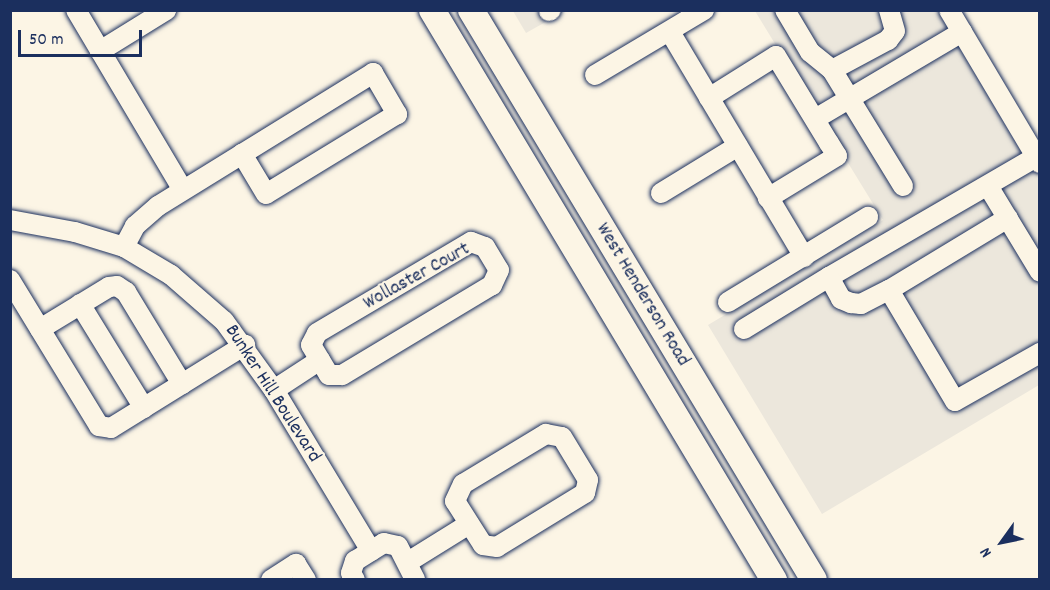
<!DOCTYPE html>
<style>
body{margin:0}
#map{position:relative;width:1050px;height:590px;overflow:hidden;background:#fcf5e5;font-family:Dekko,sans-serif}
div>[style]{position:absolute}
.built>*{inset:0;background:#ece7dc}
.roads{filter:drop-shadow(0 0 2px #1b2f5e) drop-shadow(0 0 2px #1b2f5e)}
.minor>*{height:20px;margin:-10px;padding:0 10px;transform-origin:10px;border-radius:10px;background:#fcf5e5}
.major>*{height:26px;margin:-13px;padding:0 13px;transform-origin:13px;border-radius:13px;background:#fcf5e5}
span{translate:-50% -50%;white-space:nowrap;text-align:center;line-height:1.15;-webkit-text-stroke:4.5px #fcf5e5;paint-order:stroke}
.street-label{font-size:20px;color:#1b2f5e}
.frame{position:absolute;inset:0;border:12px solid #1b2f5e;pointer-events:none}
.north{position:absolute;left:972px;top:512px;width:60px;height:60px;-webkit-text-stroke:4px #fcf5e5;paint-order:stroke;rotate:237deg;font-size:16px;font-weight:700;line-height:24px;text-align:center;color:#1b2f5e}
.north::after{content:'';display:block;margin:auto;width:21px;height:27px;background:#1b2f5e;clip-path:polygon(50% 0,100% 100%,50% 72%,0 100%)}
.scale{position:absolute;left:18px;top:30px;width:124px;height:27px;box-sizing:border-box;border:3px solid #1b2f5e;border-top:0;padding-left:8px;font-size:18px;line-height:21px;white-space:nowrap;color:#1b2f5e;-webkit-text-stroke:4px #fcf5e5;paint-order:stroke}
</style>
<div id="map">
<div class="built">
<div style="clip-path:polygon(513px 11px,565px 11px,526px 33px)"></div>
<div style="clip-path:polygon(755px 11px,948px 11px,1039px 164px,1039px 385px,822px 514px,708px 325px,883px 220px)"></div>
</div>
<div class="roads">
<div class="minor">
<div style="left:76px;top:10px;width:209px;rotate:59.3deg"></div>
<div style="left:785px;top:10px;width:49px;rotate:59.2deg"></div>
<div style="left:810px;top:52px;width:28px;rotate:39deg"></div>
<div style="left:832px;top:70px;width:64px;rotate:-28.2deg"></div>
<div style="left:888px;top:40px;width:11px;rotate:-52deg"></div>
<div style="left:895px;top:31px;width:22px;rotate:-106deg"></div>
<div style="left:949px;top:10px;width:178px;rotate:59.3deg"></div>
<div style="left:549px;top:11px;width:2px;rotate:-27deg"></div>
<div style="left:670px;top:32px;width:262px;rotate:59.2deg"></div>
<div style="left:100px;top:51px;width:78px;rotate:-31.8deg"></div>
<div style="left:832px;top:70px;width:136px;rotate:58.5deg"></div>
<div style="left:595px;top:75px;width:127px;rotate:-30.8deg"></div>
<div style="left:709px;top:98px;width:79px;rotate:-32.1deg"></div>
<div style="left:776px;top:56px;width:102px;rotate:58.7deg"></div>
<div style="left:829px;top:143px;width:15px;rotate:58deg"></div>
<div style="left:837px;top:156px;width:81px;rotate:148.7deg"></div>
<div style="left:815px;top:119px;width:171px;rotate:-30.6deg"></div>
<div style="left:1036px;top:157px;width:239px;rotate:149.9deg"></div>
<div style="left:829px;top:277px;width:25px;rotate:61deg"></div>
<div style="left:841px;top:299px;width:11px;rotate:22deg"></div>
<div style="left:851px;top:303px;width:10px;rotate:6deg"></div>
<div style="left:861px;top:304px;width:31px;rotate:-27deg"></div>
<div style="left:889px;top:290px;width:129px;rotate:59.3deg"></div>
<div style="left:955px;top:401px;width:98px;rotate:-29.5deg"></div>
<div style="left:988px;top:186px;width:100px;rotate:58.8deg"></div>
<div style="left:661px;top:193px;width:90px;rotate:-31.4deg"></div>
<div style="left:10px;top:220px;width:66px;rotate:10.5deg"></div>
<div style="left:75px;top:232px;width:51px;rotate:17deg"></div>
<div style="left:124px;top:247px;width:55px;rotate:30.8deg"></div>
<div style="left:171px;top:275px;width:70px;rotate:41deg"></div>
<div style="left:224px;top:321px;width:85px;rotate:54.1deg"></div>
<div style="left:274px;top:390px;width:188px;rotate:58.9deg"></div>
<div style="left:471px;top:242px;width:15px;rotate:20deg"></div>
<div style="left:485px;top:247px;width:27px;rotate:59deg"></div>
<div style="left:499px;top:270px;width:17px;rotate:115deg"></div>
<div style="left:492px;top:285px;width:175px;rotate:149deg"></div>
<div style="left:342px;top:375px;width:13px;rotate:180deg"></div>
<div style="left:329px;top:375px;width:35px;rotate:-121deg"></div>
<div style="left:311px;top:345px;width:13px;rotate:-63deg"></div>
<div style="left:317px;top:333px;width:179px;rotate:-30.6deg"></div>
<div style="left:124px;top:247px;width:24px;rotate:-62deg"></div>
<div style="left:135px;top:226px;width:30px;rotate:-41deg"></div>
<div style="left:158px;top:206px;width:253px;rotate:-31.7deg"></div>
<div style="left:373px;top:73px;width:48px;rotate:59.7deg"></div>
<div style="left:397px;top:114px;width:153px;rotate:148.6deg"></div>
<div style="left:266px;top:194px;width:47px;rotate:-121deg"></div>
<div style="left:10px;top:280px;width:171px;rotate:58.6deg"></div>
<div style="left:99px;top:426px;width:12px;rotate:9deg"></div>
<div style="left:111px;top:428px;width:158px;rotate:-31.8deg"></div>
<div style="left:889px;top:290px;width:139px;rotate:-31.2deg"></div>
<div style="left:728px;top:302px;width:164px;rotate:-31.3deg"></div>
<div style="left:80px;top:304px;width:122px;rotate:58.4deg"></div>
<div style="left:40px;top:329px;width:81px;rotate:-31.3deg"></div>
<div style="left:109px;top:287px;width:8px;rotate:-7deg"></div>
<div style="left:117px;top:286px;width:11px;rotate:34deg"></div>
<div style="left:126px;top:292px;width:108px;rotate:58.7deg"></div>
<div style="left:744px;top:329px;width:100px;rotate:-31.5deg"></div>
<div style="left:274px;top:390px;width:55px;rotate:-33.1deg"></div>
<div style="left:546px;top:434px;width:16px;rotate:11deg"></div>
<div style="left:562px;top:437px;width:50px;rotate:58.8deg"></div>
<div style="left:588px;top:480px;width:13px;rotate:103deg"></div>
<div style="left:585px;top:493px;width:103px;rotate:148.5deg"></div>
<div style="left:497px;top:547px;width:14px;rotate:-172deg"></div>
<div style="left:483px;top:545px;width:52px;rotate:-122.5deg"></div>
<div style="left:455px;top:501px;width:19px;rotate:-65deg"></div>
<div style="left:463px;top:484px;width:97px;rotate:-31.1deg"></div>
<div style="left:408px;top:562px;width:72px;rotate:-31.9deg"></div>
<div style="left:271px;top:580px;width:30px;rotate:-33deg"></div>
<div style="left:296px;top:564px;width:19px;rotate:58deg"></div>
<div style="left:355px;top:580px;width:8px;rotate:-120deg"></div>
<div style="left:351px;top:573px;width:13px;rotate:-72deg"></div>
<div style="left:355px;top:561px;width:34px;rotate:-32deg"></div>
<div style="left:384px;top:543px;width:14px;rotate:12deg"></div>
<div style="left:398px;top:546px;width:38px;rotate:63deg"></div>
</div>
<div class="major">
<div style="left:432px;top:10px;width:665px;rotate:59.04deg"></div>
<div style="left:471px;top:10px;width:665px;rotate:58.96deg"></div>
</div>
</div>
<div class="street-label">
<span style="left:417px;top:277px;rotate:-29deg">Wollaster Court</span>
<span style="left:642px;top:295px;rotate:59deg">West Henderson Road</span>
<span style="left:272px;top:394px;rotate:57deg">Bunker Hill Boulevard</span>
</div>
<div class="frame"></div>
<div class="north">N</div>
<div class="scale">50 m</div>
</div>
